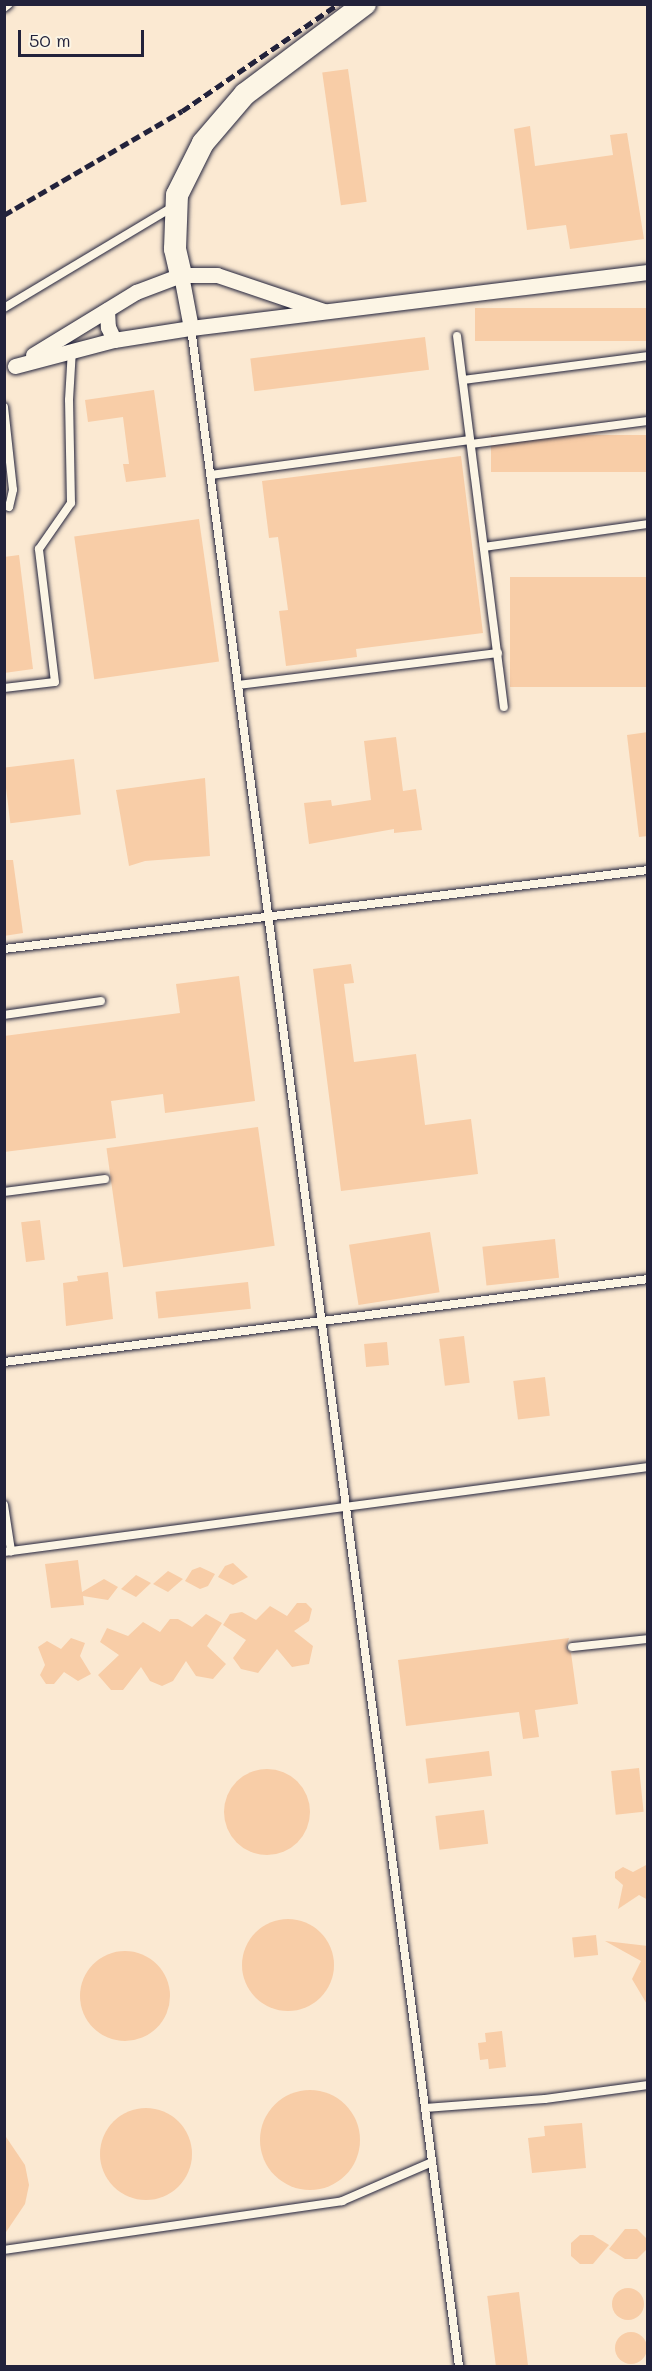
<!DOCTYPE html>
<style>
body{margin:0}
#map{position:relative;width:652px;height:2371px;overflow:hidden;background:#fcf5e5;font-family:Mali,sans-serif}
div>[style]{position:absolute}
.built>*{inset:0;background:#fbe9d2;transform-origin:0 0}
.building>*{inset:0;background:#f8cda7;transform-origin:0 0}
.round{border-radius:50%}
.roads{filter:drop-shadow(0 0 2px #22223b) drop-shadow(0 0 2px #22223b)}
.lane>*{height:8px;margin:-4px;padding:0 4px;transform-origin:4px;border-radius:4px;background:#fcf5e5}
.street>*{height:15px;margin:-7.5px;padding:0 7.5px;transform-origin:7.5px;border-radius:7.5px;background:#fcf5e5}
.secondary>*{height:22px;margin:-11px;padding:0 11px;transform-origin:11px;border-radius:11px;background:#fcf5e5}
.rail>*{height:4.5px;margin-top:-2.25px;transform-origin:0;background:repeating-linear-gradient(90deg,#22223b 0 9px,transparent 0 13.5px)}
span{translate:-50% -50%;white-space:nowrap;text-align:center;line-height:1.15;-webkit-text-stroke:6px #fcf5e5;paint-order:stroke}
.frame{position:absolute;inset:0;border:6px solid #22223b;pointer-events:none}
.scale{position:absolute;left:18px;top:30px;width:126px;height:27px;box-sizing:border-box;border:3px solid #22223b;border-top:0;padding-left:8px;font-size:18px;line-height:21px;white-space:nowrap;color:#22223b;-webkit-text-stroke:4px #fcf5e5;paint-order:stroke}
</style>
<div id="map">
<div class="built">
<div style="left:5px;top:5px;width:642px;height:2361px"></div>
</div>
<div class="building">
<div style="left:348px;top:69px;width:134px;height:26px;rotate:82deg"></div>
<div style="clip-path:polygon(530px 126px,535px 166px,613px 155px,610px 135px,627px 133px,644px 239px,570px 249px,566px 225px,527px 230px,514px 129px)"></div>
<div style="left:648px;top:308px;width:33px;height:173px;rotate:90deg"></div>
<div style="left:425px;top:337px;width:33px;height:176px;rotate:83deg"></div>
<div style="clip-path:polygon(154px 390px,166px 477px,126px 482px,123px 464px,129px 464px,123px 417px,88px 422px,85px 400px)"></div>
<div style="left:648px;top:435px;width:37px;height:157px;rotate:90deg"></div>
<div style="clip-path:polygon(461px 456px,483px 633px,356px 649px,357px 657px,286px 666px,279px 611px,288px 610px,278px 537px,269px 538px,262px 481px)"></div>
<div style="left:199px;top:519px;width:144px;height:126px;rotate:82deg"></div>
<div style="clip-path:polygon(19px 555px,33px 669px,4px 673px,4px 557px)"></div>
<div style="left:648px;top:577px;width:110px;height:138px;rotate:90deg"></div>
<div style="clip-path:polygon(648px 732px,648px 836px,639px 837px,627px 735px)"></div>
<div style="clip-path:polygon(396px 737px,403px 791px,416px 789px,422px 830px,394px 833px,394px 829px,309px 844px,304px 803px,331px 800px,332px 806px,371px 800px,364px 741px)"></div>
<div style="left:74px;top:759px;width:56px;height:71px;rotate:83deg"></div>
<div style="clip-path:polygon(205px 778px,210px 856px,145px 861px,129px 866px,116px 790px)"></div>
<div style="clip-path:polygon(4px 860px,13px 860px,23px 933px,4px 936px)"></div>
<div style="clip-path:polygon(351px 964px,354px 983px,344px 984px,354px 1062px,416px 1054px,425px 1125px,471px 1119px,478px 1174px,341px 1191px,313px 969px)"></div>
<div style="clip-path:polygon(239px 976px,255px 1101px,165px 1113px,163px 1094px,111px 1101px,116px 1138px,4px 1152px,4px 1036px,180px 1013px,176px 984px)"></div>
<div style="left:258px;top:1127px;width:120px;height:153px;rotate:82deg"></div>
<div style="left:40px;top:1220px;width:40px;height:19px;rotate:83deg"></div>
<div style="left:430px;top:1232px;width:61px;height:82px;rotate:81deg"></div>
<div style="left:555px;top:1239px;width:39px;height:73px;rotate:84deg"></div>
<div style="clip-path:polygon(108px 1272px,113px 1319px,66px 1326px,63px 1283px,78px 1281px,77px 1276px)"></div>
<div style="left:248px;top:1282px;width:27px;height:93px;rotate:84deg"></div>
<div style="left:464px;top:1336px;width:47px;height:25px;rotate:83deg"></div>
<div style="left:387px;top:1342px;width:23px;height:23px;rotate:85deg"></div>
<div style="left:545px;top:1377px;width:39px;height:32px;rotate:83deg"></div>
<div style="clip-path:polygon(78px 1560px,82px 1592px,104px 1579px,118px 1587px,108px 1600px,83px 1596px,84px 1605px,51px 1608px,45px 1564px)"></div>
<div style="clip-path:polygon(233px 1563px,248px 1577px,233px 1585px,218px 1577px,225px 1566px)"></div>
<div style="clip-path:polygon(200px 1567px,215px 1574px,208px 1586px,200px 1589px,185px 1581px,192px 1570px)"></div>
<div style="clip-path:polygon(168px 1571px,183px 1579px,168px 1592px,153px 1584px)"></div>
<div style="clip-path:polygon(136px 1575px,151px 1583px,136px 1597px,121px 1589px)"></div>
<div style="clip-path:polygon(297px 1603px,306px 1603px,312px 1609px,309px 1621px,294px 1631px,313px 1646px,309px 1664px,292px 1667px,277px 1649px,258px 1673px,241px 1669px,233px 1658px,246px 1640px,223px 1625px,230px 1614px,242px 1612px,256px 1620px,270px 1606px,287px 1616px)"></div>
<div style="clip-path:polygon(206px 1614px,222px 1623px,207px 1646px,226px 1664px,213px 1679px,196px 1676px,186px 1661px,173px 1681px,162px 1686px,150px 1681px,141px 1667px,123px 1690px,111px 1690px,98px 1675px,119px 1655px,100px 1642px,107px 1628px,128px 1636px,143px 1622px,160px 1632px,170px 1619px,178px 1619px,192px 1627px)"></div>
<div style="clip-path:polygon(71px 1638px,85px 1643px,80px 1656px,91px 1674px,78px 1681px,64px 1672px,54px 1684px,46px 1684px,40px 1675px,45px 1665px,38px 1647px,47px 1641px,61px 1649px)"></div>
<div style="clip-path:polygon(569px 1638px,566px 1648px,571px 1653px,578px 1704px,535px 1710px,539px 1737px,523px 1739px,519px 1712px,406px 1726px,398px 1660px)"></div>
<div style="left:489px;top:1751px;width:25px;height:64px;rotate:83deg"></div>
<div style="left:639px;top:1768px;width:44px;height:28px;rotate:84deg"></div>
<div class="round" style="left:224px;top:1769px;width:86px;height:86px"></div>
<div style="left:484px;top:1810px;width:34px;height:49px;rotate:83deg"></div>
<div style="clip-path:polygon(648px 1864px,648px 1900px,639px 1895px,618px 1909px,623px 1885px,615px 1878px,615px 1872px,623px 1867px,633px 1872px)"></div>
<div class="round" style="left:242px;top:1919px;width:92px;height:92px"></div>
<div style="left:596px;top:1935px;width:20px;height:24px;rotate:84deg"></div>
<div style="clip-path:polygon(605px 1941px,648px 1946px,648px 2006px,632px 1979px,641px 1961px)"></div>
<div class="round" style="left:80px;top:1951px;width:90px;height:90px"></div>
<div style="clip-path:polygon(502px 2031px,506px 2067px,489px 2069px,488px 2059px,480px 2060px,478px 2043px,486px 2042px,485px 2033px)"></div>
<div class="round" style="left:260px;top:2090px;width:100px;height:100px"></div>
<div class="round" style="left:100px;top:2108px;width:92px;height:92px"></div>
<div style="clip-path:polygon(582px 2123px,586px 2168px,532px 2173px,528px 2138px,545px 2136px,544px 2126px)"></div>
<div style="clip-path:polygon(4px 2134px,25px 2165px,29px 2185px,25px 2204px,4px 2235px)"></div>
<div style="clip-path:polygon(625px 2229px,637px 2229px,646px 2238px,646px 2250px,637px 2259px,625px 2259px,609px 2249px)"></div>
<div style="clip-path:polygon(580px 2235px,593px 2235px,609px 2245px,593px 2264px,580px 2264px,571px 2256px,571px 2243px)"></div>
<div class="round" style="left:612px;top:2288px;width:32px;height:32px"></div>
<div style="left:519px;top:2292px;width:74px;height:32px;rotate:83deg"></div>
<div class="round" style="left:615px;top:2332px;width:32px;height:32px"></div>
</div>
<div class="roads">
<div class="lane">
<div style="left:4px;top:8px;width:6px;rotate:-39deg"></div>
<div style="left:4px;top:308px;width:197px;rotate:-30.9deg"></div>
<div style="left:191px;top:328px;width:2056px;rotate:82.51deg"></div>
<div style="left:457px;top:336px;width:374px;rotate:82.8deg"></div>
<div style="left:463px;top:380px;width:187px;rotate:-7.4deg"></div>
<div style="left:4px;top:407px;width:83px;rotate:83.8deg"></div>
<div style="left:13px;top:490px;width:17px;rotate:103deg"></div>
<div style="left:9px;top:507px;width:5px;rotate:-158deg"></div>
<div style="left:471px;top:444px;width:178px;rotate:-7.4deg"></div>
<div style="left:211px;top:475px;width:261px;rotate:-7.7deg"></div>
<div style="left:484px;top:547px;width:166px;rotate:-8deg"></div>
<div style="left:238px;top:685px;width:262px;rotate:-7deg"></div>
<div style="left:4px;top:688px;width:51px;rotate:-6.7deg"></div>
<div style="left:55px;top:682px;width:134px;rotate:-96.9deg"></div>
<div style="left:39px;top:549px;width:56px;rotate:-55.2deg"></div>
<div style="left:71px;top:503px;width:103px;rotate:-91.1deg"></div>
<div style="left:69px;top:400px;width:51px;rotate:-86.6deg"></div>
<div style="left:4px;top:949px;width:649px;rotate:-6.99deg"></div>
<div style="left:4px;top:1015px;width:98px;rotate:-8.2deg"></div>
<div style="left:4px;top:1192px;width:102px;rotate:-7.3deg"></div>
<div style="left:4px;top:1362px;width:649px;rotate:-7.34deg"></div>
<div style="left:4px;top:1505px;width:47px;rotate:81.3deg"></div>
<div style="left:4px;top:1552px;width:650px;rotate:-7.52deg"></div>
<div style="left:572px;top:1647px;width:76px;rotate:-6deg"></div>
<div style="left:425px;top:2108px;width:120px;rotate:-4.3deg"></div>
<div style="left:545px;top:2099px;width:104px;rotate:-7.7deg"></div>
<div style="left:4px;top:2250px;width:342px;rotate:-8.2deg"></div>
<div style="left:342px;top:2201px;width:98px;rotate:-23.4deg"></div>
</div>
<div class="street">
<div style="left:181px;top:275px;width:54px;rotate:79.3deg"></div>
<div style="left:107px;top:310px;width:17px;rotate:87deg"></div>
<div style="left:108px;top:327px;width:14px;rotate:65deg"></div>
<div style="left:33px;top:355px;width:121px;rotate:-31.5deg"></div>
<div style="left:136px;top:292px;width:48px;rotate:-20.7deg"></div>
<div style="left:181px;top:275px;width:36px"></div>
<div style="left:217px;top:275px;width:113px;rotate:18.6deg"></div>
<div style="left:15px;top:366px;width:102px;rotate:-14.7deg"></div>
<div style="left:114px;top:340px;width:78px;rotate:-8.9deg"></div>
<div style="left:191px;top:328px;width:460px;rotate:-7deg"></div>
</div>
<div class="secondary">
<div style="left:181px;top:275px;width:27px;rotate:-103deg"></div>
<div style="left:175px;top:249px;width:54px;rotate:-87.9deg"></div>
<div style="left:177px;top:195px;width:58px;rotate:-63.4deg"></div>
<div style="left:203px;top:143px;width:65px;rotate:-49.4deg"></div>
<div style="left:245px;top:94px;width:150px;rotate:-36.9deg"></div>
</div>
</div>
<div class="rail">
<div style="left:4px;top:215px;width:206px;rotate:-30.3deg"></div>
<div style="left:182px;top:111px;width:189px;rotate:-34.4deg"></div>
</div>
<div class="frame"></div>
<div class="scale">50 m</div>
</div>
